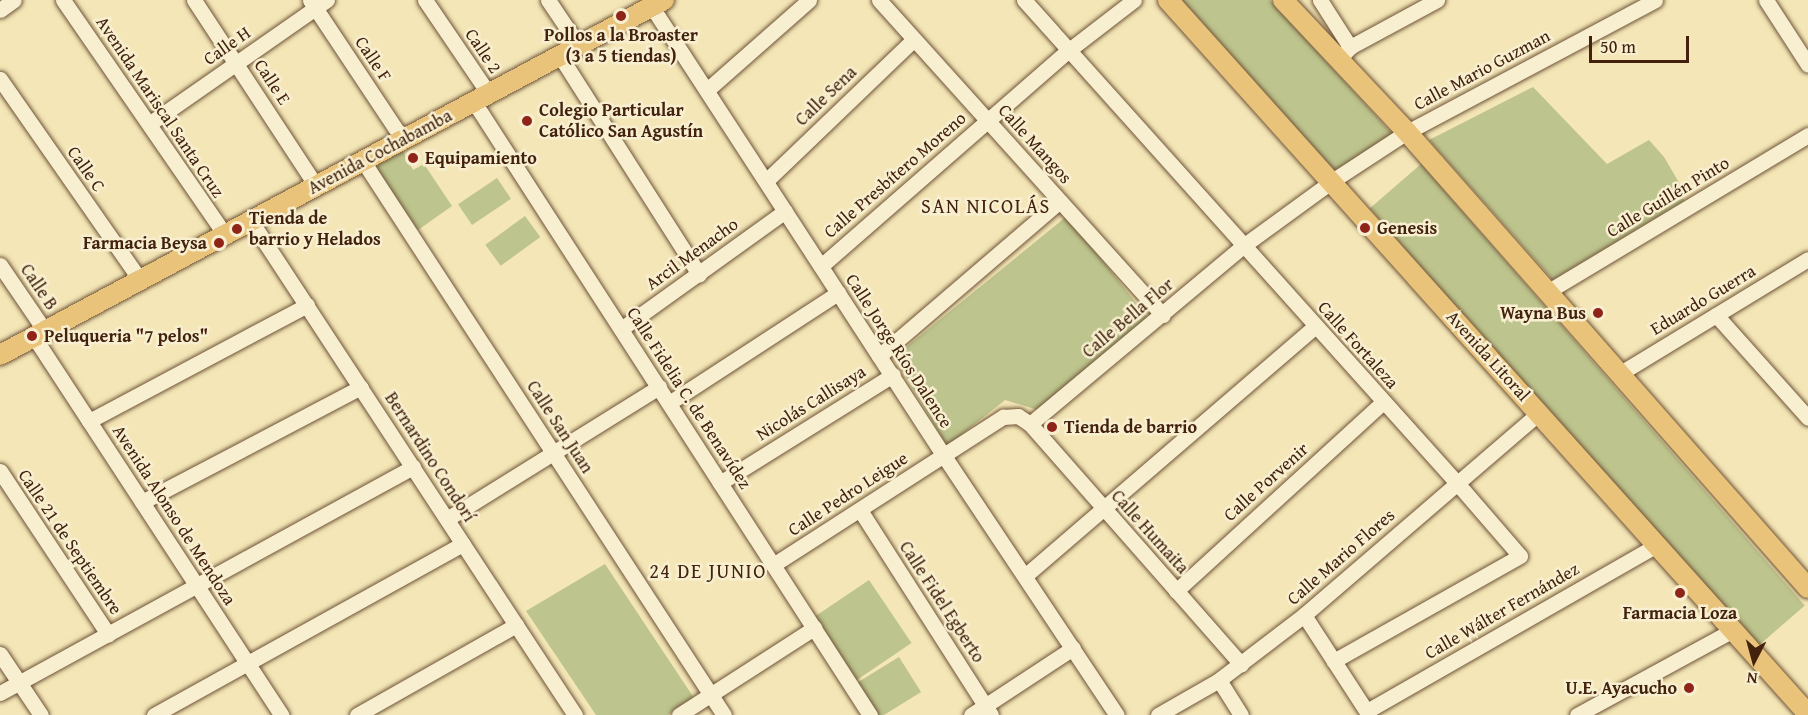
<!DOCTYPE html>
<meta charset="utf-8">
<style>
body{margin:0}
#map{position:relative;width:1808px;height:715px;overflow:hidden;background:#f4e6b6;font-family:"Gentium Book Plus",serif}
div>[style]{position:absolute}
.green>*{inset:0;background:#bdc48d;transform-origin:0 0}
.roads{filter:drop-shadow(0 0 2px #6e5338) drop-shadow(0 0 2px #6e5338)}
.minor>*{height:15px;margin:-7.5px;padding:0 7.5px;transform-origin:7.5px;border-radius:7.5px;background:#f8efd0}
.major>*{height:20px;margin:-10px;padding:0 10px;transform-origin:10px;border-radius:10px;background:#eac37b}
.dots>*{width:16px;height:16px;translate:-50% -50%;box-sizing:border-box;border:3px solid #f8efd0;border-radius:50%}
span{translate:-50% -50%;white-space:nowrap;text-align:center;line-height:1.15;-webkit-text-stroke:5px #f8efd0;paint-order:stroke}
.poi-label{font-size:18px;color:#42220e;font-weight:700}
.left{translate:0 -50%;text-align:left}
.right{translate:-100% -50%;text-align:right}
.street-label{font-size:18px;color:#42220e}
.neighbourhood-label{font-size:20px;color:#42220e;letter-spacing:1.5px}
.north{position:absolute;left:1724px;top:631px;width:60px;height:60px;-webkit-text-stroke:4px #f8efd0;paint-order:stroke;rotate:186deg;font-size:16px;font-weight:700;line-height:24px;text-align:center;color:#42220e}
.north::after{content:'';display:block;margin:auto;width:21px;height:27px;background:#42220e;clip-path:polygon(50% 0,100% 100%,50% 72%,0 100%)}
.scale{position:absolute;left:1589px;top:36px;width:100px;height:27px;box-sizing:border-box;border:3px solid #42220e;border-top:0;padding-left:8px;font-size:18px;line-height:21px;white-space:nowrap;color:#42220e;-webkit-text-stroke:4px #f8efd0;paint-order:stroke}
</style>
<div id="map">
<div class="green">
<div style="clip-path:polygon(1182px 0,1270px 0,1397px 139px,1334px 171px)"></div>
<div style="clip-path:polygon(1533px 87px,1607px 164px,1649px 140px,1664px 157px,1681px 186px,1684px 201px,1553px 280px,1429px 140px)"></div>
<div style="clip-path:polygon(403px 151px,413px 170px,424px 164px,452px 206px,418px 230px,377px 170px,378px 165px)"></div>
<div style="left:1421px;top:164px;width:585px;height:68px;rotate:49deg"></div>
<div style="left:497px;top:178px;width:25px;height:47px;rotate:56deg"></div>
<div style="left:525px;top:216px;width:26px;height:49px;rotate:54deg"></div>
<div style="clip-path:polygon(1067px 216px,1148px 318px,1038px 410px,1005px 400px,947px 446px,894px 357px)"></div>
<div style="clip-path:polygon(605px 564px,694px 698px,668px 715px,596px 715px,526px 611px)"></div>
<div style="left:869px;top:580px;width:76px;height:79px;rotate:56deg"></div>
<div style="clip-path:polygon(899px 657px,921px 692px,884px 715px,863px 715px,847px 689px)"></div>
</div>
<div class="roads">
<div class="minor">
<div style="left:63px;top:0;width:285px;rotate:55.4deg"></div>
<div style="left:194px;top:0;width:222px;rotate:56.7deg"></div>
<div style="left:310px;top:0;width:168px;rotate:56.4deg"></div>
<div style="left:425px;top:0;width:114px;rotate:55.8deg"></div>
<div style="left:548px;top:0;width:55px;rotate:56deg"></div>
<div style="left:879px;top:0;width:424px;rotate:48deg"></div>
<div style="left:1024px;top:0;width:649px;rotate:48.12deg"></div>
<div style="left:1457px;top:483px;width:96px;rotate:49.2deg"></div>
<div style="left:1520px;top:556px;width:214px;rotate:150.6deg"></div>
<div style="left:1320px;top:0;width:56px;rotate:57.4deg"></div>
<div style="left:1766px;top:0;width:77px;rotate:57.1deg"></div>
<div style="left:652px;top:7px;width:536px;rotate:56.96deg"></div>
<div style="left:944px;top:456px;width:311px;rotate:56.3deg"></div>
<div style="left:0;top:10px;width:17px;rotate:-36deg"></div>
<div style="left:560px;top:56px;width:259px;rotate:57.5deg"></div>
<div style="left:1338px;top:60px;width:18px;rotate:-47deg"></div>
<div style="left:1350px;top:47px;width:99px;rotate:-28.4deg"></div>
<div style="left:0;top:79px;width:245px;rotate:55.1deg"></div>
<div style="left:707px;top:90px;width:136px;rotate:-41.4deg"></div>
<div style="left:474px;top:102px;width:730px;rotate:57.14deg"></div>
<div style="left:149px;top:124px;width:217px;rotate:-34.9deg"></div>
<div style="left:363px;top:161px;width:661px;rotate:56.91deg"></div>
<div style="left:766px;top:181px;width:205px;rotate:-43.8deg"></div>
<div style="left:251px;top:221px;width:591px;rotate:56.74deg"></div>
<div style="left:0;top:265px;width:80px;rotate:55.7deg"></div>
<div style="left:821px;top:266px;width:329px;rotate:-41.1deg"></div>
<div style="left:1069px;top:50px;width:82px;rotate:-37.6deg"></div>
<div style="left:1547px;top:292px;width:305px;rotate:-31deg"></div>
<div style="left:1716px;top:315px;width:138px;rotate:48.2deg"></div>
<div style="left:621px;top:329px;width:202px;rotate:-35.7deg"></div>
<div style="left:34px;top:337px;width:452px;rotate:56.8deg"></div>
<div style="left:879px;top:356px;width:238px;rotate:-40.6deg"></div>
<div style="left:1619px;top:374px;width:221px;rotate:-31.3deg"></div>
<div style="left:669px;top:403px;width:202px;rotate:-33.1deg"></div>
<div style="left:89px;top:421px;width:247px;rotate:-28deg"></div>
<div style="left:1030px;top:424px;width:320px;rotate:48.7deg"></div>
<div style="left:0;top:471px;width:196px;rotate:56.5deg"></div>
<div style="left:720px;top:483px;width:204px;rotate:-32deg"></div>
<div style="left:142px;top:502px;width:247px;rotate:-27.7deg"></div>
<div style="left:860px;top:510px;width:243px;rotate:57.4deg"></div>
<div style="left:447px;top:519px;width:250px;rotate:-31.9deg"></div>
<div style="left:773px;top:565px;width:274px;rotate:-32.8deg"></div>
<div style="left:1003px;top:417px;width:15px;rotate:-4deg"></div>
<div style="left:1018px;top:416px;width:14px;rotate:34deg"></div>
<div style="left:1030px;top:424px;width:278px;rotate:-39.9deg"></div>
<div style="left:1243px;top:246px;width:110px;rotate:-36.1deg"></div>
<div style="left:1332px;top:181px;width:90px;rotate:-33.2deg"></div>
<div style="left:1407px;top:132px;width:281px;rotate:-28deg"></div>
<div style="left:1026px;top:575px;width:381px;rotate:-40.7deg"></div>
<div style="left:1176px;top:591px;width:280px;rotate:-42.4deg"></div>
<div style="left:1304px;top:615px;width:119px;rotate:57deg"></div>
<div style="left:0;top:654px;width:73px;rotate:56.1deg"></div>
<div style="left:1219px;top:680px;width:41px;rotate:57.8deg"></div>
<div style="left:0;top:693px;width:471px;rotate:-28.7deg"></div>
<div style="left:1367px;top:711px;width:334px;rotate:-29.8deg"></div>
<div style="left:154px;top:715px;width:353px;rotate:-29deg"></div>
<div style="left:357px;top:715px;width:183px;rotate:-29.5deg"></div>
<div style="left:679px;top:715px;width:161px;rotate:-32.8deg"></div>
<div style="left:971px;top:715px;width:122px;rotate:-33.3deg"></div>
<div style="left:1158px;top:715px;width:70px;rotate:-29.8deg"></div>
<div style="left:1219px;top:680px;width:107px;rotate:-37.4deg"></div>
<div style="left:1304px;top:615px;width:310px;rotate:-40.7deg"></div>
<div style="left:1577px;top:715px;width:178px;rotate:-28.6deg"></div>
</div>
<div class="major">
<div style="left:1168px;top:0;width:959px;rotate:48.13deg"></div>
<div style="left:1283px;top:0;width:181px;rotate:46.8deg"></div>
<div style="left:1407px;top:132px;width:607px;rotate:48.67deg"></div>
<div style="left:0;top:355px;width:753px;rotate:-28.13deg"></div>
</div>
</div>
<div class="dots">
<div style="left:621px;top:16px;background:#8f2418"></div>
<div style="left:527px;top:121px;background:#8f2418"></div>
<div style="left:413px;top:158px;background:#8f2418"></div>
<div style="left:1365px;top:228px;background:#8f2418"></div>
<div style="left:237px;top:229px;background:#8f2418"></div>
<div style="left:219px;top:243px;background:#8f2418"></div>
<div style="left:1598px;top:313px;background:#8f2418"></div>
<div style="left:32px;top:336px;background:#8f2418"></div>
<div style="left:1052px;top:427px;background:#8f2418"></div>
<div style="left:1680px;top:593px;background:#8f2418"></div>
<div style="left:1689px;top:688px;background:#8f2418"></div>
</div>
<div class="poi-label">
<span style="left:621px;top:46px">Pollos a la Broaster<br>(3 a 5 tiendas)</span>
<span class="left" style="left:539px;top:121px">Colegio Particular<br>Católico San Agustín</span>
<span class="left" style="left:425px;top:158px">Equipamiento</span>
<span class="left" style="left:249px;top:229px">Tienda de<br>barrio y Helados</span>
<span class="left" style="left:1377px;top:228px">Genesis</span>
<span class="right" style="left:207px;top:243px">Farmacia Beysa</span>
<span class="right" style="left:1586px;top:313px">Wayna Bus</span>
<span class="left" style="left:44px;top:336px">Peluqueria "7 pelos"</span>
<span class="left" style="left:1064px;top:427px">Tienda de barrio</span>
<span style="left:1680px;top:613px">Farmacia Loza</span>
<span class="right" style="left:1677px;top:688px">U.E. Ayacucho</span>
</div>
<div class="street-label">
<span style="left:227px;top:46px;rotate:-35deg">Calle H</span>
<span style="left:483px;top:51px;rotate:56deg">Calle 2</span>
<span style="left:373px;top:59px;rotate:56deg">Calle F</span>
<span style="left:1482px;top:70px;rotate:-28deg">Calle Mario Guzman</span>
<span style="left:272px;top:82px;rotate:57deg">Calle E</span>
<span style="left:826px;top:96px;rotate:-44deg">Calle Sena</span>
<span style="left:160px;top:107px;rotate:56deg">Avenida Mariscal Santa Cruz</span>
<span style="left:1035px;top:144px;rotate:48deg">Calle Mangos</span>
<span style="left:380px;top:152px;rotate:-28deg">Avenida Cochabamba</span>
<span style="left:86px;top:169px;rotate:55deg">Calle C</span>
<span style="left:895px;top:175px;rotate:-41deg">Calle Presbítero Moreno</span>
<span style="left:1668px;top:197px;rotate:-31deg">Calle Guillén Pinto</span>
<span style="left:692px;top:254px;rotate:-36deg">Arcil Menacho</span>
<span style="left:39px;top:287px;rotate:56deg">Calle B</span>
<span style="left:1703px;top:300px;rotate:-31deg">Eduardo Guerra</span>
<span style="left:1128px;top:318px;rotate:-40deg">Calle Bella Flor</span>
<span style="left:1358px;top:345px;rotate:48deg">Calle Fortaleza</span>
<span style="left:899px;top:351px;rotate:57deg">Calle Jorge Ríos Dalence</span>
<span style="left:1488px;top:356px;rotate:48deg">Avenida Litoral</span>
<span style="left:689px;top:398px;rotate:57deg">Calle Fidelia C. de Benavídez</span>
<span style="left:811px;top:403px;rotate:-32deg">Nicolás Callisaya</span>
<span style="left:560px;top:427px;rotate:57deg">Calle San Juan</span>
<span style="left:430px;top:457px;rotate:57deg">Bernardino Condorí</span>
<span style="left:1266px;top:482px;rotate:-42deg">Calle Porvenir</span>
<span style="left:848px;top:494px;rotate:-33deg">Calle Pedro Leigue</span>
<span style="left:174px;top:515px;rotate:57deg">Avenida Alonso de Mendoza</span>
<span style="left:1150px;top:532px;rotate:48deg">Calle Humaita</span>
<span style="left:70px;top:542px;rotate:56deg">Calle 21 de Septiembre</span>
<span style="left:1341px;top:557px;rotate:-41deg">Calle Mario Flores</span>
<span style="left:942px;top:602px;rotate:57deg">Calle Fidel Egberto</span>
<span style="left:1502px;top:611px;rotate:-30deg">Calle Wálter Fernández</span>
</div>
<div class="neighbourhood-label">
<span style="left:986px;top:205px">SAN NICOLÁS</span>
<span style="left:708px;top:570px">24 DE JUNIO</span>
</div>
<div class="north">N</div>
<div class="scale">50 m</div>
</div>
